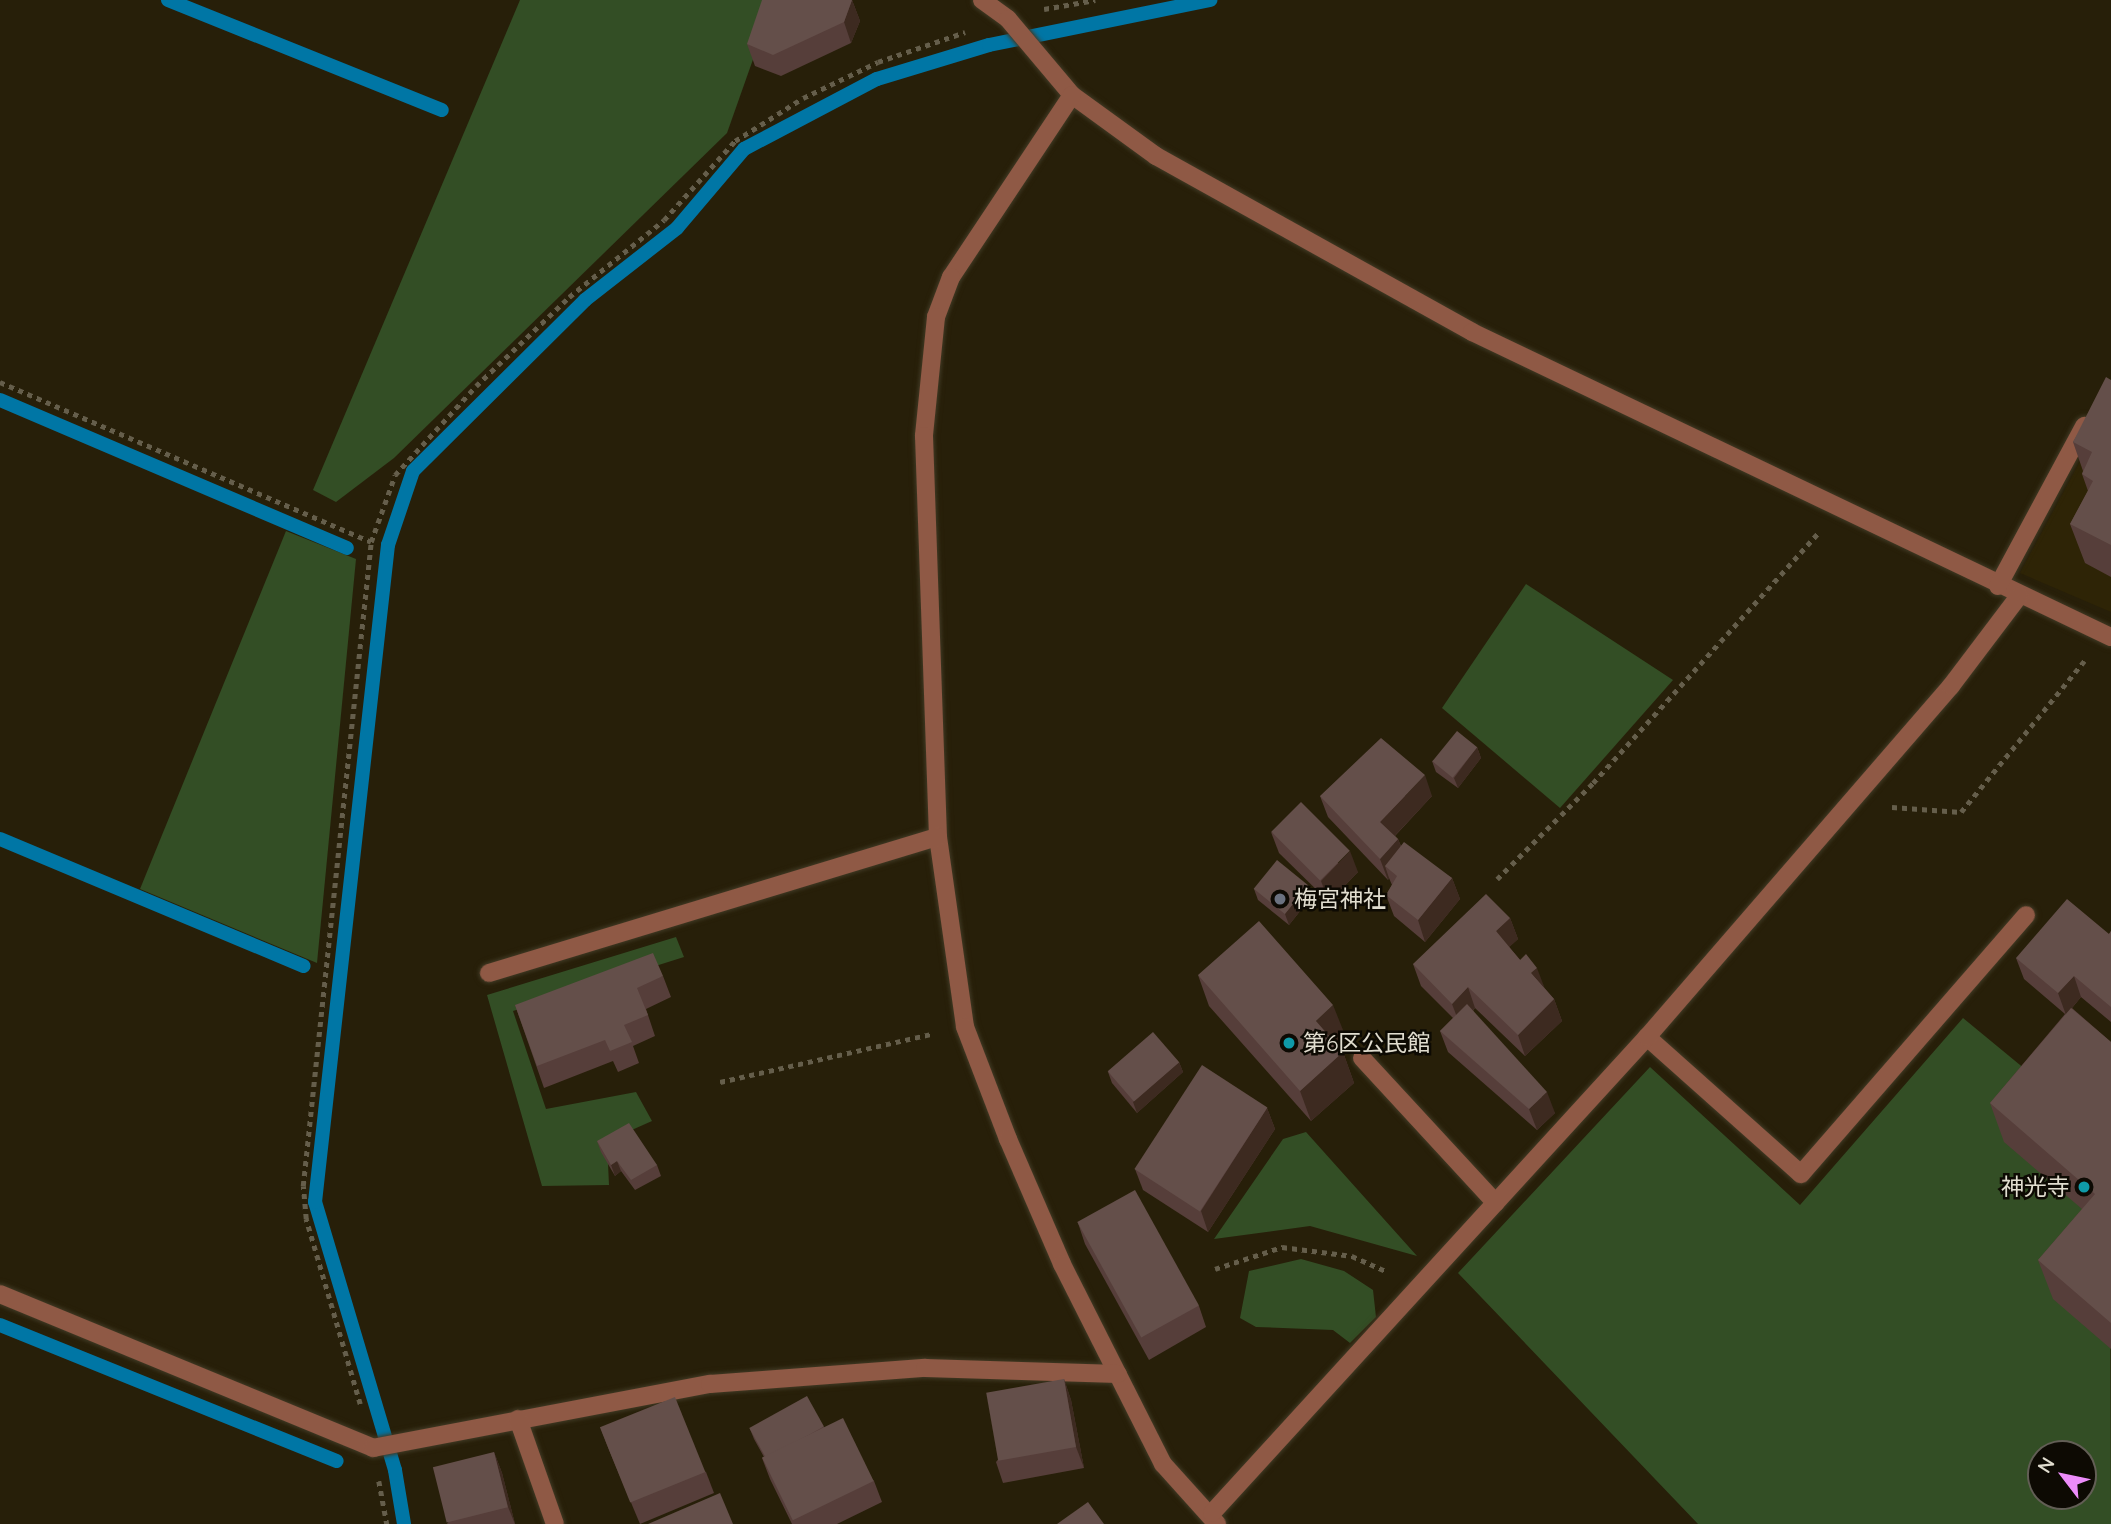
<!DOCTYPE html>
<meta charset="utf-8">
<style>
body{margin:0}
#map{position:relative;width:2111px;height:1524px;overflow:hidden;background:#271f09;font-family:Quicksand,"Noto Sans JP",sans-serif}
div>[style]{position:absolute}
.built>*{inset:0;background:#2e2406}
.green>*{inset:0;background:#334e25}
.stream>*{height:14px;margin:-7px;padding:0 7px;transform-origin:7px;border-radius:7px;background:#0076a5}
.path>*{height:4.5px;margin-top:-2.25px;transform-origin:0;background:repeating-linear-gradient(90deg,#655e4b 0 5px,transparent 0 10px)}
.roads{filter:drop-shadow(0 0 2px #413a25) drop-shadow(0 0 2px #413a25)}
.minor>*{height:18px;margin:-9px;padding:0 9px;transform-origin:9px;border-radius:9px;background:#8f5945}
.wall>*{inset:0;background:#563e3a}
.shaded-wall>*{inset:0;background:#3d2a20}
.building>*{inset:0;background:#644f4a;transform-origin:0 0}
.dots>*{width:19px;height:19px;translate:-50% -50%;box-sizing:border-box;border:4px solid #0d0a03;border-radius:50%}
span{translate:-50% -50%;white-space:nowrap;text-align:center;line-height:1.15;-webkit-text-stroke:5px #0d0a03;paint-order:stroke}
.poi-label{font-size:23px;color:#e1ddcf}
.left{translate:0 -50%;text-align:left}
.right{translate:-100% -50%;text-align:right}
.north{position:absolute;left:2027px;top:1440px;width:70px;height:70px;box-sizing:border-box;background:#0d0a03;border:2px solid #625e55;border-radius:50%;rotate:302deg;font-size:19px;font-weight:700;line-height:28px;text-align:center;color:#e1ddcf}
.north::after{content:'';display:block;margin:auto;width:24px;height:32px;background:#ec8cfa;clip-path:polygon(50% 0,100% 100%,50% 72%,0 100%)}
</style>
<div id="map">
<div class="built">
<div style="clip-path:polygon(2111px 404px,2111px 612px,2020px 573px)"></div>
</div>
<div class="green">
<div style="clip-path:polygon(520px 0,774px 0,727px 133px,394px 458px,336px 502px,313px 490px)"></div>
<div style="clip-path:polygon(286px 531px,356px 559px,317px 963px,140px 889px)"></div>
<div style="clip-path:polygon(1526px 584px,1673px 680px,1560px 808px,1442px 708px)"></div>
<div style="clip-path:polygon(676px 937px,684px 957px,513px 1011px,546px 1109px,636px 1092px,652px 1121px,607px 1141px,609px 1185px,542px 1186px,487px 995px)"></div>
<div style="clip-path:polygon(evenodd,1963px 1018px,2049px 1089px,2110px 1233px,2111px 1524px,1698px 1524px,1458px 1273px,1650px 1067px,1800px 1205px,1963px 1018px,2041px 1454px,2083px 1454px,2083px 1496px,2041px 1496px,2041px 1454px)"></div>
<div style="clip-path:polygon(1306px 1132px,1417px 1256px,1310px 1226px,1214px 1239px,1283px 1139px)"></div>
<div style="clip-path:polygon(1301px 1259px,1344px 1271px,1373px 1290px,1376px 1317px,1350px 1343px,1333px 1330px,1256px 1327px,1240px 1318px,1249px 1271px)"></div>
</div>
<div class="stream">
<div style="left:168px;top:0;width:295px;rotate:21.9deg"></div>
<div style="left:0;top:400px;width:377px;rotate:23.1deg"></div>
<div style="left:0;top:839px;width:329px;rotate:22.7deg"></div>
<div style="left:0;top:1325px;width:363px;rotate:22deg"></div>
<div style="left:404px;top:1524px;width:55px;rotate:-99.5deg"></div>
<div style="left:395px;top:1470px;width:280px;rotate:-106.6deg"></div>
<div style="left:315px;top:1202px;width:661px;rotate:-83.66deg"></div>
<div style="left:388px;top:545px;width:78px;rotate:-71.3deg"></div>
<div style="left:413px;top:471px;width:243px;rotate:-44.8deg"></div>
<div style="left:585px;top:300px;width:117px;rotate:-38deg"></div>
<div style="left:677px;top:228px;width:104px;rotate:-49.7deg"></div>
<div style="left:744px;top:149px;width:150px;rotate:-27.8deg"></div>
<div style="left:877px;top:79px;width:117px;rotate:-16.9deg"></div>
<div style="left:989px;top:45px;width:226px;rotate:-11.5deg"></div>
</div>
<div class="path">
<div style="left:1044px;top:9px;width:52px;rotate:-10deg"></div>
<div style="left:0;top:382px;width:404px;rotate:23.3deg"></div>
<div style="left:1892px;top:807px;width:69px;rotate:4.1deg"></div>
<div style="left:1961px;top:812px;width:195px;rotate:-50.8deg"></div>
<div style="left:1497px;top:879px;width:136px;rotate:-45deg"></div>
<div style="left:1593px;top:783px;width:335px;rotate:-48deg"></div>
<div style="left:720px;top:1082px;width:216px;rotate:-12.8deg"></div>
<div style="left:1215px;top:1269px;width:71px;rotate:-18.2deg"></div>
<div style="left:1282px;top:1247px;width:71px;rotate:7.3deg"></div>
<div style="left:1352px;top:1256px;width:37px;rotate:24deg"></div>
<div style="left:360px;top:1404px;width:193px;rotate:-106.3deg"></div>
<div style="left:306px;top:1219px;width:33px;rotate:-95deg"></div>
<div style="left:303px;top:1186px;width:648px;rotate:-83.97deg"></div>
<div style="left:371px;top:542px;width:71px;rotate:-70.3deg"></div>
<div style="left:395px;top:475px;width:120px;rotate:-47.7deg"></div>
<div style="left:476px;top:386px;width:129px;rotate:-43.7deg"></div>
<div style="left:569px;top:297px;width:122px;rotate:-39deg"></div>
<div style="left:664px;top:220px;width:106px;rotate:-48.1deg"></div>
<div style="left:735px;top:141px;width:80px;rotate:-32.3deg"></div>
<div style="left:803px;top:98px;width:83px;rotate:-25.6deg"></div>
<div style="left:878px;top:62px;width:92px;rotate:-19deg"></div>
<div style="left:379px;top:1481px;width:44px;rotate:79.5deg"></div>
</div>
<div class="roads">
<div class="minor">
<div style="left:982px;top:0;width:32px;rotate:36deg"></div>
<div style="left:1008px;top:19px;width:99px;rotate:49.9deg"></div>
<div style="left:1072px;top:95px;width:104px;rotate:36deg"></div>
<div style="left:1156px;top:156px;width:362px;rotate:29.1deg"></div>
<div style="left:1472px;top:332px;width:708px;rotate:25.52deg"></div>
<div style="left:1072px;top:95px;width:219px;rotate:123.6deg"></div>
<div style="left:951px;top:277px;width:43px;rotate:110.6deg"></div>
<div style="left:936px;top:317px;width:120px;rotate:95.8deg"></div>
<div style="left:924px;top:436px;width:401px;rotate:88deg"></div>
<div style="left:938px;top:837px;width:192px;rotate:81.9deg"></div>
<div style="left:965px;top:1027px;width:120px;rotate:69deg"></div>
<div style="left:1008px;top:1139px;width:136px;rotate:66.6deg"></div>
<div style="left:1062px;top:1264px;width:224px;rotate:63.2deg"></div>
<div style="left:1163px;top:1464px;width:81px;rotate:48deg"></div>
<div style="left:1998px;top:586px;width:182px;rotate:-61.7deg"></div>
<div style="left:489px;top:973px;width:469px;rotate:-16.9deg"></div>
<div style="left:1647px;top:1037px;width:206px;rotate:41.7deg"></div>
<div style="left:1801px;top:1174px;width:343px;rotate:-49deg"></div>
<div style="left:1362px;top:1058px;width:197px;rotate:47.3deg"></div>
<div style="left:0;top:1294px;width:404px;rotate:22.4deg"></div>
<div style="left:373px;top:1448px;width:343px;rotate:-10.8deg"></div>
<div style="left:710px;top:1384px;width:216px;rotate:-4.3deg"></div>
<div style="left:925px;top:1368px;width:193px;rotate:1.8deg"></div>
<div style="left:518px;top:1419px;width:111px;rotate:70.6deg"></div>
<div style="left:1212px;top:1513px;width:645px;rotate:-47.58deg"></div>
<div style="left:1647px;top:1037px;width:464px;rotate:-49.1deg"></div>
<div style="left:1951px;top:686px;width:113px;rotate:-52.9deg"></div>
</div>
</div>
<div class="wall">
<div style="clip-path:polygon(852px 0,860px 21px,851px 43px,781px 76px,755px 66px,747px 44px)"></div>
<div style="clip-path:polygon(2111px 380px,2111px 577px,2085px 563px,2070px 524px,2088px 491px,2082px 474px,2083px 471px,2073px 442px)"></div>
<div style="clip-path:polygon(1477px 747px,1481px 758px,1458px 788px,1436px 772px,1432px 761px)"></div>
<div style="clip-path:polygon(1320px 796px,1432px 796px,1395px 836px,1398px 839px,1401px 846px,1452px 878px,1460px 899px,1425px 942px,1394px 916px,1386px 895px,1392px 885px,1389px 878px,1388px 880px,1328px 817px)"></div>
<div style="clip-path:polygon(1271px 832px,1358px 872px,1329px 902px,1279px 853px)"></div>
<div style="clip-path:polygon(1308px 885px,1312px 896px,1289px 925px,1258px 900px,1254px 889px)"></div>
<div style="clip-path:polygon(1510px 918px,1518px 939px,1509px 947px,1554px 999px,1562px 1021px,1525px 1056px,1475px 1008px,1473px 1011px,1555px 1113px,1537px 1130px,1448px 1052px,1440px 1031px,1453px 1018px,1421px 986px,1413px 964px)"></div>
<div style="clip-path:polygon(2111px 931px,2111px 1022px,2081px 997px,2072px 1008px,2111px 1042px,2111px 1349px,2053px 1299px,2038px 1260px,2082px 1209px,2004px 1142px,1990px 1103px,2065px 1014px,2024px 979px,2016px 958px,2109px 934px)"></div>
<div style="clip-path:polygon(1198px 975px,1345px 1035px,1336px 1044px,1343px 1052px,1354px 1083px,1311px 1121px,1209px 1006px)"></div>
<div style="clip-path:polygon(663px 976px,671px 997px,646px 1009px,655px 1036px,633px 1046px,639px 1063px,618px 1072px,613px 1061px,544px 1088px,515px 1005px)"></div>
<div style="clip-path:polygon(1179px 1062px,1183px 1072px,1137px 1113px,1112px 1083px,1108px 1072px)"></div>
<div style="clip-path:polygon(1267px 1108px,1275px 1129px,1208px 1232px,1143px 1190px,1135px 1169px)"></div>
<div style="clip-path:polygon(597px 1141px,657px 1165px,661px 1176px,635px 1190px,621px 1171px,615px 1176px,601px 1152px)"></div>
<div style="clip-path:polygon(1078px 1223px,1199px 1306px,1206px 1327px,1149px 1360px,1085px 1244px)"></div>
<div style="clip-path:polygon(1064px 1379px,1071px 1400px,1084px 1468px,1003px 1483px,996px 1462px)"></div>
<div style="clip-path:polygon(824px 1427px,874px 1481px,882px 1502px,837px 1524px,792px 1524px,770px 1479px,762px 1458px,764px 1457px,754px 1439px,750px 1429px)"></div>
<div style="clip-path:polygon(601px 1429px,706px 1472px,714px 1493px,640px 1524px,609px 1450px)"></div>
<div style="clip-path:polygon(494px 1452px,502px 1473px,515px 1524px,447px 1524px)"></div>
</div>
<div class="shaded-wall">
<div style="clip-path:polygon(852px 0,860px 21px,851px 43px,844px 22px)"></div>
<div style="clip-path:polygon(1477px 747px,1481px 758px,1458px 788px,1454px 778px)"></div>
<div style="clip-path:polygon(1425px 775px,1432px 796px,1387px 844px,1380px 822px)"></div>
<div style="clip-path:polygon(1398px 839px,1406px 860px,1385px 866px,1389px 878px,1388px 880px,1380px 859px)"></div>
<div style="clip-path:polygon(1350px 851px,1358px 872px,1329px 902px,1321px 881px)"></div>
<div style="clip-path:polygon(1452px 878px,1460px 899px,1425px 942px,1418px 920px)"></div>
<div style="clip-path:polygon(1308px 885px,1312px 896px,1289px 925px,1285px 914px)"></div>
<div style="clip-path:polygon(1510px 918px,1518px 939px,1504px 952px,1496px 931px)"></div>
<div style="clip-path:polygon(1537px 968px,1545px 989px,1531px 973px)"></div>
<div style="clip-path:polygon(2074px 976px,2081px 997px,2066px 1015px,2058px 993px)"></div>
<div style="clip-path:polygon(1468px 987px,1475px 1008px,1460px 1025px,1452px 1004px)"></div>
<div style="clip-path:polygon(1554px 999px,1562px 1021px,1525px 1056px,1518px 1035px)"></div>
<div style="clip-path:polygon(1333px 1005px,1345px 1035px,1327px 1052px,1316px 1021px)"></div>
<div style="clip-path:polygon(1343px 1052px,1354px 1083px,1311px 1121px,1300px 1091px)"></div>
<div style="clip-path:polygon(1179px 1062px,1183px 1072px,1137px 1113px,1133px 1102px)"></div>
<div style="clip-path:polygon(1547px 1092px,1555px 1113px,1537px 1130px,1529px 1109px)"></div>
<div style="clip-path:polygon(1267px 1108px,1275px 1129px,1208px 1232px,1201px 1211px)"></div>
<div style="clip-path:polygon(617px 1161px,621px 1171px,615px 1176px,611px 1165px)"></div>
<div style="clip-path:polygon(1064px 1379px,1071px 1400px,1084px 1468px,1076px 1447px)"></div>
<div style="clip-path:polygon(494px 1452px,502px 1473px,515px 1524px,508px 1507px)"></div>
</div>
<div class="building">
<div style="clip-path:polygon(762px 0,852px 0,844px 22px,773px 55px,747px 44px)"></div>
<div style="clip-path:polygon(2106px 377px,2111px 380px,2111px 545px,2070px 524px,2093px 481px,2082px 474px,2092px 452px,2073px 442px)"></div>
<div style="left:1457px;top:731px;width:26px;height:39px;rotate:39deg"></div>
<div style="clip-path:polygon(1381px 738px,1425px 775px,1380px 822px,1398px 839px,1380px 859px,1320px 796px)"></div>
<div style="left:1301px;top:802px;width:69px;height:42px;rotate:45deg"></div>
<div style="clip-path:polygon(1404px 842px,1452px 878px,1418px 920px,1386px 895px,1397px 876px,1385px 866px)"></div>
<div style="left:1277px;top:860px;width:40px;height:37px;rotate:39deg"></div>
<div style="clip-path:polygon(1486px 894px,1510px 918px,1496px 931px,1520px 960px,1526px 954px,1537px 968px,1531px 973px,1554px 999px,1518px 1035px,1468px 987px,1452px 1004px,1413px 964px)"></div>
<div style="clip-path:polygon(2067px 899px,2109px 934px,2111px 931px,2111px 1007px,2074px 976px,2058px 993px,2016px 958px)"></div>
<div style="clip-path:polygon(1259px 921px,1333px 1005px,1316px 1021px,1343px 1052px,1300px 1091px,1198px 975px)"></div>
<div style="clip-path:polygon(653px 953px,663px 976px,637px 988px,648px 1015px,624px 1025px,632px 1042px,610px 1051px,605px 1040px,537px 1066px,515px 1005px)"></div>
<div style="clip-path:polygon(1467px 1004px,1547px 1092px,1529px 1109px,1440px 1031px)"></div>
<div style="clip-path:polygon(2071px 1008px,2111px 1042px,2111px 1323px,2038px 1260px,2095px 1194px,1990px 1103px)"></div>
<div style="left:1153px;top:1032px;width:40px;height:60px;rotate:49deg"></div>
<div style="left:1202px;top:1065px;width:78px;height:124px;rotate:33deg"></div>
<div style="clip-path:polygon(629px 1123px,657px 1165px,631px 1180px,617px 1161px,611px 1165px,597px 1141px)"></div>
<div style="left:1135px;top:1190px;width:132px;height:66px;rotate:61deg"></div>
<div style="left:1064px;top:1379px;width:69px;height:79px;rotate:80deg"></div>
<div style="left:807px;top:1396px;width:35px;height:66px;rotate:61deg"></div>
<div style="left:675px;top:1397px;width:81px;height:81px;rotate:68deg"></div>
<div style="left:843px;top:1418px;width:70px;height:90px;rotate:64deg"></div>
<div style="left:494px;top:1452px;width:57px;height:63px;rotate:76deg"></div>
<div style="clip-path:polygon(720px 1493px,733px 1524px,648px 1524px)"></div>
<div style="clip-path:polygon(1088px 1502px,1104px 1524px,1057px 1524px)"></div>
</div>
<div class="dots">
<div style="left:1280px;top:899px;background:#6b7280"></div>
<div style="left:1289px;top:1043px;background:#0f9aa8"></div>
<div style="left:2084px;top:1187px;background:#0f9aa8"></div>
</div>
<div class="poi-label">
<span class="left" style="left:1294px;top:899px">梅宮神社</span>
<span class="left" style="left:1303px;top:1043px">第6区公民館</span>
<span class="right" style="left:2070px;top:1187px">神光寺</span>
</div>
<div class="north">N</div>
</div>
